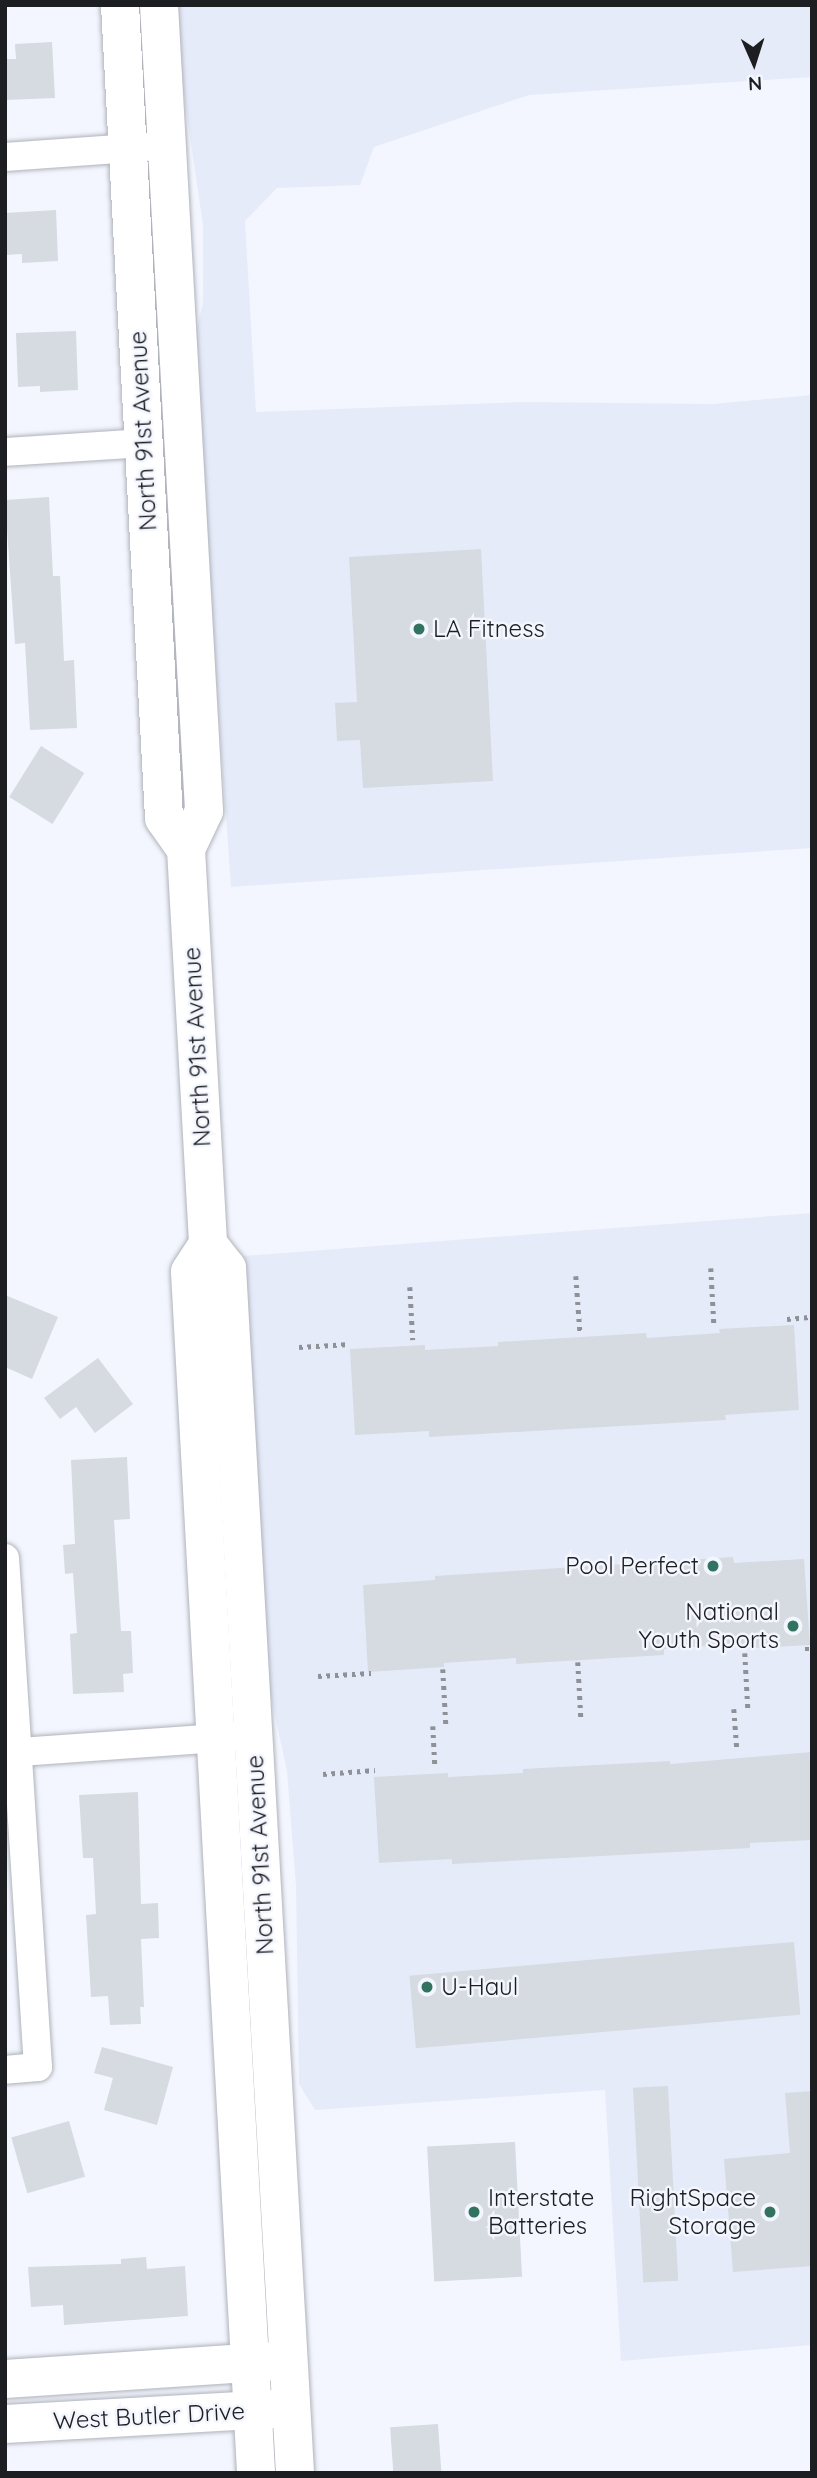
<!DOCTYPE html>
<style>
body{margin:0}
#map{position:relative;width:817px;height:2478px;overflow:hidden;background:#f3f6fe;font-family:Quicksand,sans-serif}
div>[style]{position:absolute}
.built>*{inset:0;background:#e6ebfa}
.building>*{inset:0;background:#d5dbe1;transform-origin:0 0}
.path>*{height:4.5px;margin-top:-2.25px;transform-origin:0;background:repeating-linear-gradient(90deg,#8f9196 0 3.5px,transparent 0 8.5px)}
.roads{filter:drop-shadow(0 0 2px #b0b3bb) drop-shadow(0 0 2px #b0b3bb)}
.street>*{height:28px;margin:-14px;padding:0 14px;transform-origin:14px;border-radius:14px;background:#fff}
.secondary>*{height:38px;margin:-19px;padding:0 19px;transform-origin:19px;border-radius:19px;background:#fff}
.dots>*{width:19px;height:19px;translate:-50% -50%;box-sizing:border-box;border:4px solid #f3f6fe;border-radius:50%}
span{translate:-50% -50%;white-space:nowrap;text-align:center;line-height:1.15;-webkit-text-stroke:5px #f3f6fe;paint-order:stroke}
.street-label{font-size:24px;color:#1d1e21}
.poi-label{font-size:24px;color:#1d1e21}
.left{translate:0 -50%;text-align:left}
.right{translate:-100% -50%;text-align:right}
.frame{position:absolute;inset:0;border:7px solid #1d1e21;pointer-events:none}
.north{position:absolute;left:719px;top:28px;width:70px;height:70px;-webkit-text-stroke:5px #f3f6fe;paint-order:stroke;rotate:177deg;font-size:19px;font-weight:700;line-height:28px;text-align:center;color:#1d1e21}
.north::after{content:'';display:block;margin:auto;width:24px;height:32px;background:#1d1e21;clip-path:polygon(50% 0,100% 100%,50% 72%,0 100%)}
</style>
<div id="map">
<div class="built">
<div style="clip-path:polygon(177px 5px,812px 5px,812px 77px,529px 95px,374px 147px,360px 185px,277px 188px,245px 221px,256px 412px,524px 402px,713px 404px,812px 395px,812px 848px,231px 887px,203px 492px,189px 360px,203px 303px,203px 225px,182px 83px)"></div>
<div style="clip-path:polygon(812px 1213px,812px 2345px,621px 2361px,605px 2090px,315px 2110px,299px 2084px,296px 1886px,287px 1771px,269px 1689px,244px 1256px)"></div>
</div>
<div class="building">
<div style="clip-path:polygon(52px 42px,55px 98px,5px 100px,5px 59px,16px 59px,15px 44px)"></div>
<div style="clip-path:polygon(56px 210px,58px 261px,22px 263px,22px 254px,5px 255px,5px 213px)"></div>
<div style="clip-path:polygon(76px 331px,78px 390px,40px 392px,40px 386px,18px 387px,16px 333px)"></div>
<div style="clip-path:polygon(49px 497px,53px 576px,60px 576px,64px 661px,74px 660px,77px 728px,30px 730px,25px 643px,15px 644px,5px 500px)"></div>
<div style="clip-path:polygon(481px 549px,493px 781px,363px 788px,360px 740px,337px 741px,335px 703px,357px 702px,349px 557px)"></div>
<div style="left:41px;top:746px;width:51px;height:60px;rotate:32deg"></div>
<div style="clip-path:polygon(5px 1295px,58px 1317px,32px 1379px,5px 1367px)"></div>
<div style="clip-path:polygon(794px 1325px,799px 1410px,725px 1415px,726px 1420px,429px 1437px,429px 1431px,355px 1435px,350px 1349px,425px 1345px,425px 1350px,498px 1346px,498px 1342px,646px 1333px,647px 1338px,720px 1333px,719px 1329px)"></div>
<div style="clip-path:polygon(98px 1358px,133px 1404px,95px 1433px,76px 1407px,60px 1419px,44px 1398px)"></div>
<div style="clip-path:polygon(127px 1457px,130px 1519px,114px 1520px,121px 1631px,131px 1631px,133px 1673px,123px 1674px,124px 1692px,73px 1694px,70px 1634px,77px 1633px,73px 1573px,65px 1574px,63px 1545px,75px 1544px,71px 1460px)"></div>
<div style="clip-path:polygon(733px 1557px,734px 1563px,804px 1559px,810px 1645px,739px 1649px,739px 1644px,664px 1649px,664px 1655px,516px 1664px,516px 1658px,444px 1663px,444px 1667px,368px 1672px,363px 1585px,435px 1580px,435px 1576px)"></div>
<div style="clip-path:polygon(812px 1752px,812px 1840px,750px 1843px,750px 1848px,452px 1864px,452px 1859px,379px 1863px,374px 1777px,448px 1773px,448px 1777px,523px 1773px,523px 1769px,670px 1761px,670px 1764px)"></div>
<div style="clip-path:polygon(138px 1792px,141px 1904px,158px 1903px,159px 1938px,141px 1939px,144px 2007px,140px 2007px,141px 2024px,110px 2025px,108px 1996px,91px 1997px,86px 1915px,96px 1914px,93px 1858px,83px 1858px,79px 1795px)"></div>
<div style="left:794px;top:1942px;width:73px;height:386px;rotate:85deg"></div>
<div style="clip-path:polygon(102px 2047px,173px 2067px,157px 2125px,104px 2110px,113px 2078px,94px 2073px)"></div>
<div style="left:668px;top:2086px;width:195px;height:35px;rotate:87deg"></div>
<div style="clip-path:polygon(812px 2091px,812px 2266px,733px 2272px,724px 2159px,790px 2153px,785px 2093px)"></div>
<div style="left:69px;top:2121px;width:58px;height:60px;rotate:74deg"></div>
<div style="left:515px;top:2142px;width:135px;height:88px;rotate:87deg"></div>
<div style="clip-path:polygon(146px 2257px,147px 2269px,185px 2266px,188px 2316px,64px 2325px,63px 2305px,31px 2307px,28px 2267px,121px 2264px,121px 2259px)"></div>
<div style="left:438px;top:2424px;width:49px;height:48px;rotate:86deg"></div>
</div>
<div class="path">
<div style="left:711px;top:1268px;width:55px;rotate:86.9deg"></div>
<div style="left:576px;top:1276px;width:55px;rotate:85.8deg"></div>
<div style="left:410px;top:1287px;width:53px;rotate:86.8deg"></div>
<div style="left:787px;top:1319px;width:25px;rotate:-5deg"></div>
<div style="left:299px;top:1347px;width:51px;rotate:-3.4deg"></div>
<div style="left:805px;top:1649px;width:7px"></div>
<div style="left:745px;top:1653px;width:55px;rotate:86.9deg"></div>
<div style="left:578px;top:1662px;width:56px;rotate:86.9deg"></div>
<div style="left:443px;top:1669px;width:56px;rotate:86.9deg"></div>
<div style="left:318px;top:1676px;width:53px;rotate:-3.2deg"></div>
<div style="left:734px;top:1709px;width:40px;rotate:85.7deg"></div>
<div style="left:433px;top:1726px;width:40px;rotate:87.1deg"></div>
<div style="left:811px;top:1745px;width:1px"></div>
<div style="left:323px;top:1774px;width:52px;rotate:-4.4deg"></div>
</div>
<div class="roads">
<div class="street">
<div style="left:5px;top:157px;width:141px;rotate:-4.1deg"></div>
<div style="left:5px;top:452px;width:138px;rotate:-3.7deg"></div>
<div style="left:5px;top:1558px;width:510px;rotate:86.29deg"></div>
<div style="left:38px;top:2067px;width:33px;rotate:175deg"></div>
<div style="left:5px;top:1753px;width:229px;rotate:-4deg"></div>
</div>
<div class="secondary">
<div style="left:120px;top:5px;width:814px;rotate:86.9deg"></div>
<div style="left:164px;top:818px;width:38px;rotate:55deg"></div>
<div style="left:159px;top:5px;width:807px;rotate:86.8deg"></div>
<div style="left:204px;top:811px;width:42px;rotate:115.3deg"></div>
<div style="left:186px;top:849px;width:396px;rotate:86.8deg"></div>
<div style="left:208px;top:1244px;width:33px;rotate:123deg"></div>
<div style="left:190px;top:1272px;width:1203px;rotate:86.85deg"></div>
<div style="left:208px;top:1244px;width:31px;rotate:52deg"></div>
<div style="left:227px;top:1268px;width:1207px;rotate:86.77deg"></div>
<div style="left:5px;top:2379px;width:269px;rotate:-3.8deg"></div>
<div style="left:5px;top:2424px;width:271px;rotate:-3.2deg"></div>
</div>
</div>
<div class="dots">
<div style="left:419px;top:629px;background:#327260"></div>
<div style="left:713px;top:1566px;background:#327260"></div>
<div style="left:793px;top:1626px;background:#327260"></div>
<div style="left:427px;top:1987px;background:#327260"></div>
<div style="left:474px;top:2212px;background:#327260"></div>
<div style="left:770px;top:2212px;background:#327260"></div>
</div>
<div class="street-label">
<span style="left:143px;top:431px;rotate:-93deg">North 91st Avenue</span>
<span style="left:197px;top:1047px;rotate:-93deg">North 91st Avenue</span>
<span style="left:260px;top:1855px;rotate:-93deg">North 91st Avenue</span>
<span style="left:149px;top:2416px;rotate:-3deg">West Butler Drive</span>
</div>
<div class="poi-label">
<span class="left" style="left:433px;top:629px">LA Fitness</span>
<span class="right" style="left:699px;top:1566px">Pool Perfect</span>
<span class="right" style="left:779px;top:1626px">National<br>Youth Sports</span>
<span class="left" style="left:441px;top:1987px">U-Haul</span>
<span class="left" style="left:488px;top:2212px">Interstate<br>Batteries</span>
<span class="right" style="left:756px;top:2212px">RightSpace<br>Storage</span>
</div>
<div class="frame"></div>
<div class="north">N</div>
</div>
